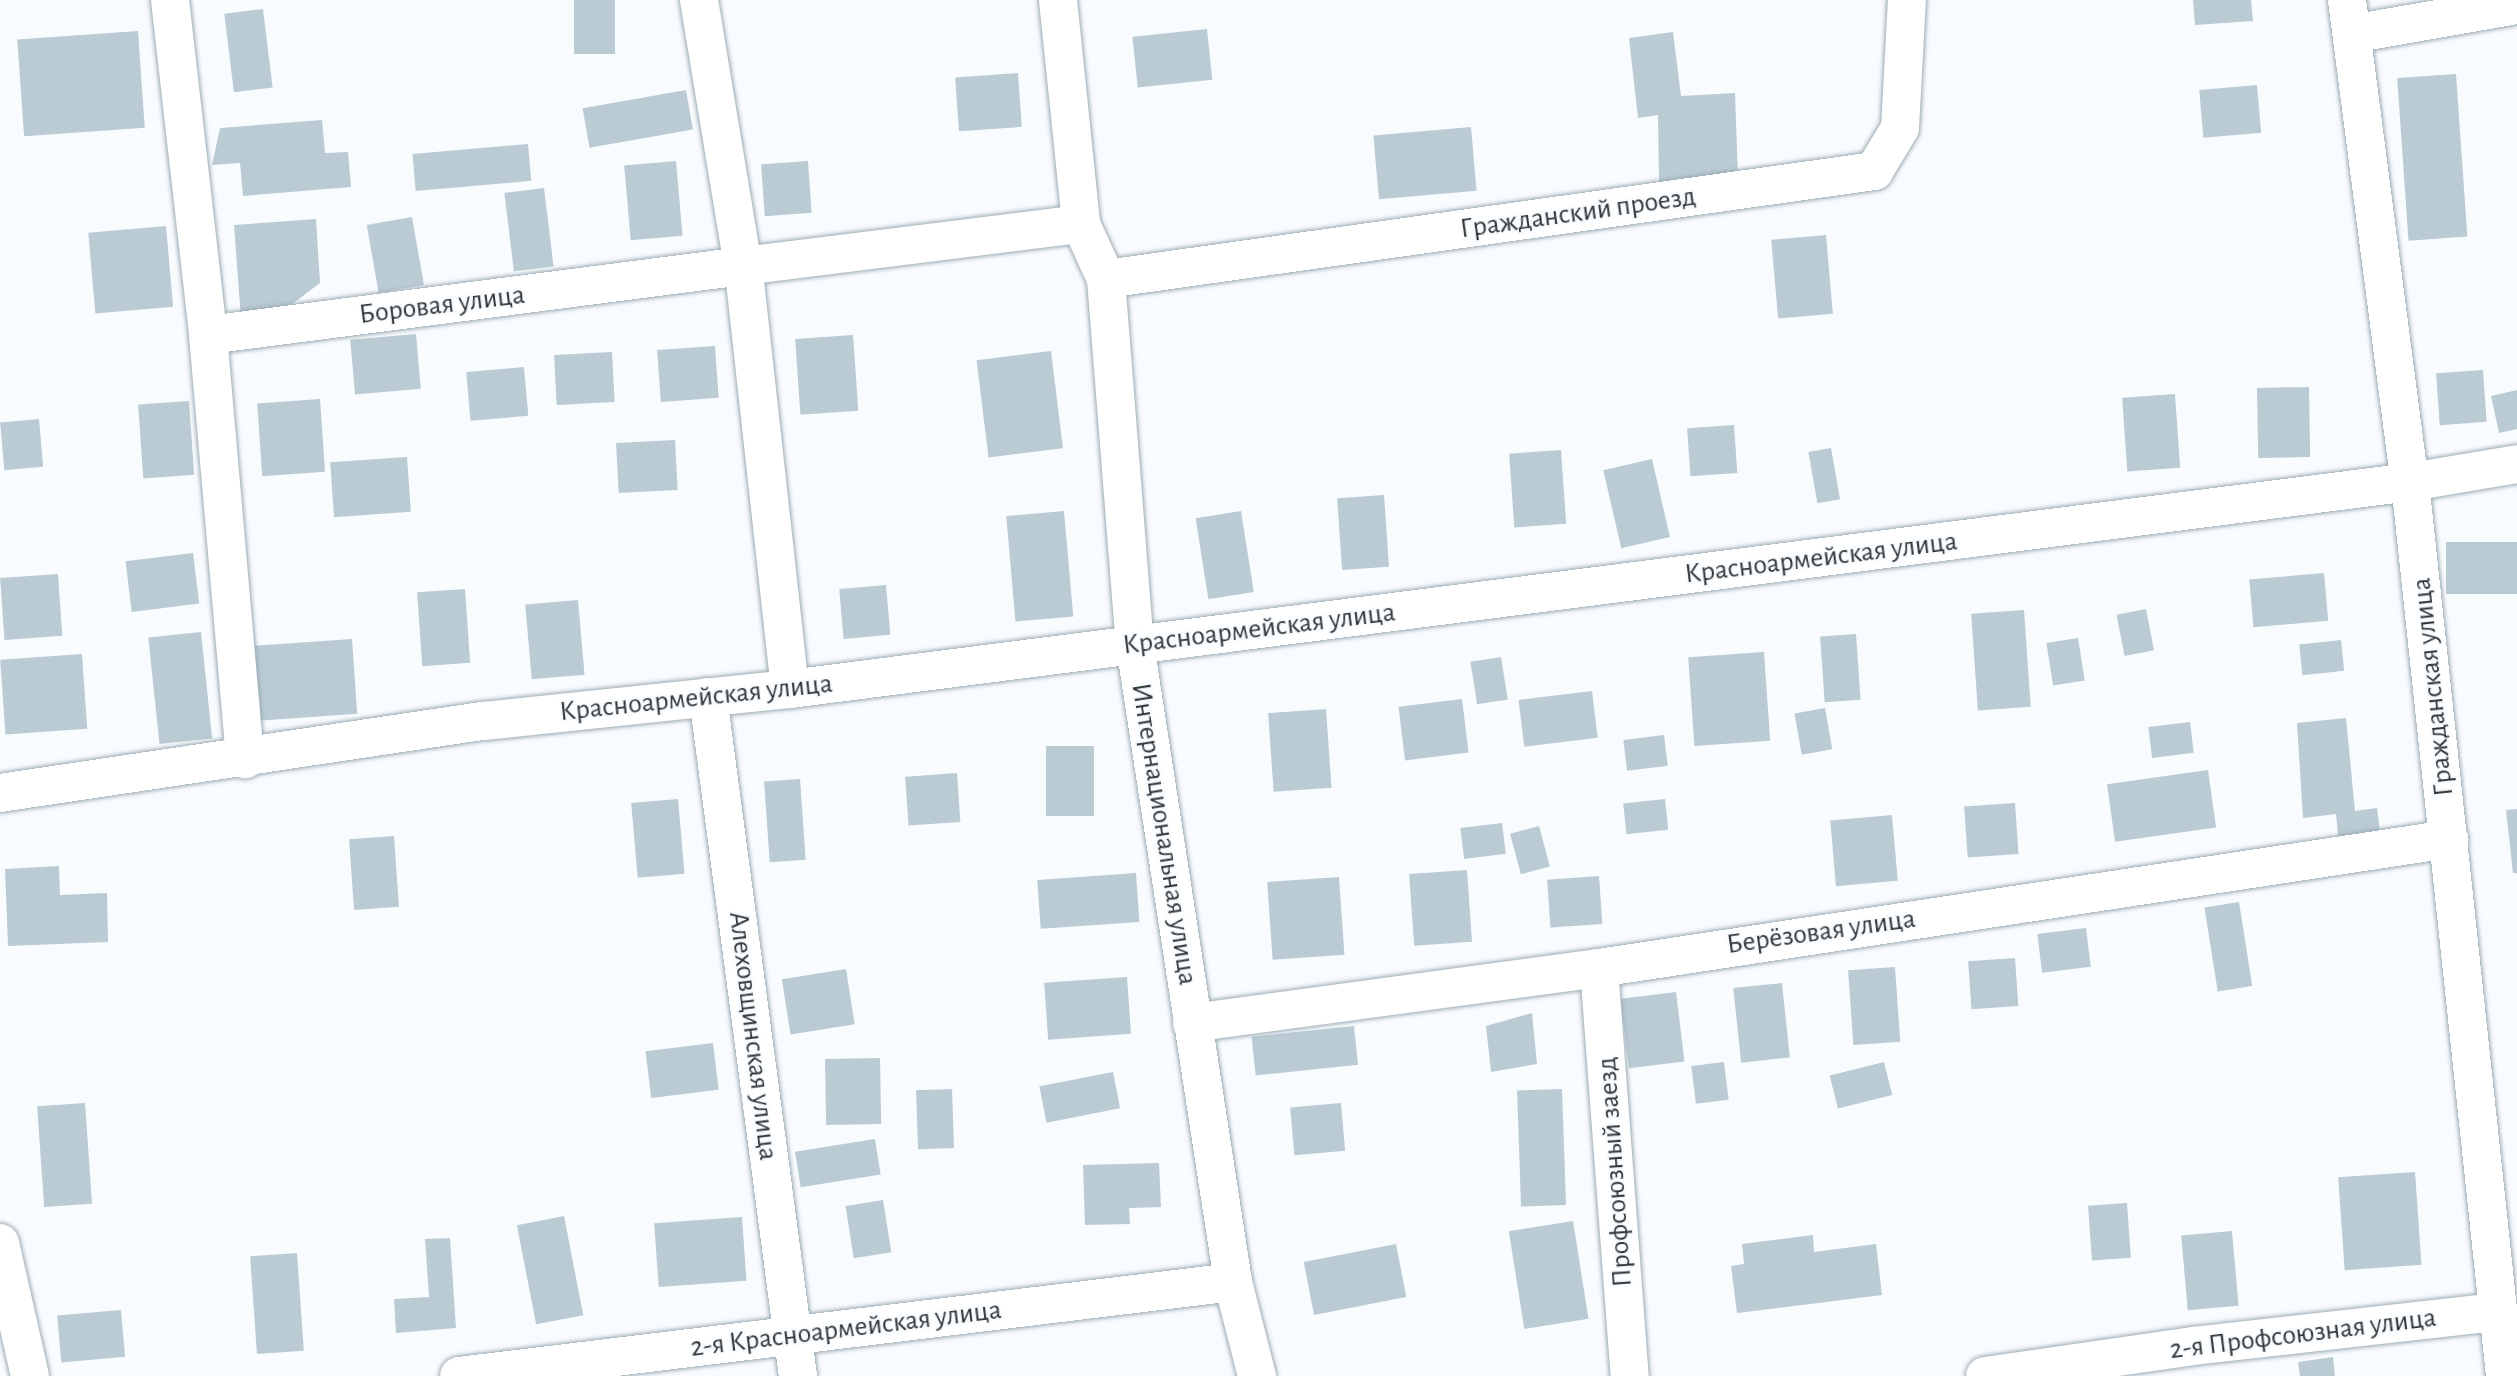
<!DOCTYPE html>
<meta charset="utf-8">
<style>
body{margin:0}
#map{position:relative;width:2517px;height:1376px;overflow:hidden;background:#f9fcfe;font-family:"Alegreya Sans",sans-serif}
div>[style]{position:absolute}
.building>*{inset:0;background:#bacbd4;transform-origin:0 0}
.roads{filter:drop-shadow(0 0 2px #9cacb5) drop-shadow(0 0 2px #9cacb5)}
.minor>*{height:38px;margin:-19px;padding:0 19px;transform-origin:19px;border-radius:19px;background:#fff}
span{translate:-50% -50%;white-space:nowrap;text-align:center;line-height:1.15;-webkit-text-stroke:5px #f9fcfe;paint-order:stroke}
.street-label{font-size:28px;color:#2f363a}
</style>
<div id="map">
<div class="building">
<div style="left:574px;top:0;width:41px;height:54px"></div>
<div style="clip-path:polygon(2193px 0,2251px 0,2253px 21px,2195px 25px)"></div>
<div style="left:263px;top:9px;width:79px;height:39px;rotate:83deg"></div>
<div style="left:1207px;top:29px;width:51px;height:75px;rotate:84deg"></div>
<div style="left:138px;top:31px;width:97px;height:121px;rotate:86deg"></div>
<div style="clip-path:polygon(1673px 32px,1681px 96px,1735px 93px,1738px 178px,1659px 182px,1658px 115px,1638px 118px,1629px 38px)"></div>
<div style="left:1018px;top:73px;width:54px;height:63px;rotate:86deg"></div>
<div style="left:2456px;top:74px;width:163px;height:59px;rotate:86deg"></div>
<div style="left:2257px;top:85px;width:48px;height:58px;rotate:85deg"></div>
<div style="left:686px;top:90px;width:40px;height:105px;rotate:80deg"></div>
<div style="clip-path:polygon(322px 120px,325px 153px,348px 152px,351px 187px,243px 196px,240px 163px,212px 165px,220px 128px)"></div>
<div style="left:1471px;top:127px;width:64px;height:98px;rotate:85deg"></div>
<div style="left:528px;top:144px;width:37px;height:116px;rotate:85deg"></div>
<div style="left:676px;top:161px;width:75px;height:52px;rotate:85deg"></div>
<div style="left:808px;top:161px;width:52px;height:47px;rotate:86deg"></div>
<div style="left:544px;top:188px;width:79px;height:40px;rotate:83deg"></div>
<div style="left:412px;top:217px;width:69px;height:46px;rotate:80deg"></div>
<div style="clip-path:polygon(316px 219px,320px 283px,275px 317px,241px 319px,234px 225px)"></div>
<div style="left:166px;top:226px;width:81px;height:78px;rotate:85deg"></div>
<div style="left:1826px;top:235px;width:79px;height:55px;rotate:85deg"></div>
<div style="left:416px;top:334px;width:55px;height:66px;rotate:85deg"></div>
<div style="left:853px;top:335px;width:76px;height:58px;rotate:86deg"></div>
<div style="left:715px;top:346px;width:52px;height:58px;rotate:86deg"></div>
<div style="left:1051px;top:351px;width:98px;height:75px;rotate:83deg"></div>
<div style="left:612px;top:352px;width:50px;height:58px;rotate:87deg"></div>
<div style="left:524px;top:367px;width:49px;height:58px;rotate:85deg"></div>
<div style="left:2483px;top:370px;width:52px;height:47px;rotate:86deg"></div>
<div style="left:2309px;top:387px;width:70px;height:52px;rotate:89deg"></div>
<div style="clip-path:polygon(2517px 390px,2517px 429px,2499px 433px,2491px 396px)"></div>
<div style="left:2175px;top:394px;width:74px;height:53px;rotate:86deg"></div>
<div style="left:320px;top:399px;width:73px;height:63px;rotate:86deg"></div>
<div style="left:189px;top:401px;width:74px;height:51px;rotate:86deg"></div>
<div style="left:39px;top:419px;width:48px;height:39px;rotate:85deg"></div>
<div style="left:1734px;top:425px;width:48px;height:47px;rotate:86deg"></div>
<div style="left:675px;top:440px;width:50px;height:59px;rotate:87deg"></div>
<div style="left:1831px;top:448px;width:52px;height:23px;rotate:80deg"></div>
<div style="left:1561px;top:450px;width:74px;height:52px;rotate:86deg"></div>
<div style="left:407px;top:457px;width:55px;height:77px;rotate:86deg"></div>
<div style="left:1652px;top:459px;width:80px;height:50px;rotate:77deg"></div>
<div style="left:1384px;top:495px;width:72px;height:47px;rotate:86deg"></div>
<div style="left:1064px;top:511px;width:106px;height:58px;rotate:85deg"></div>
<div style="left:1241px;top:511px;width:82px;height:46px;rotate:81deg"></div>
<div style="left:2517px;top:542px;width:52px;height:71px;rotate:90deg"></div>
<div style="left:193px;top:553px;width:51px;height:68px;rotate:83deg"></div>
<div style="left:2324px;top:573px;width:48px;height:75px;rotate:85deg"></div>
<div style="left:58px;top:574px;width:62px;height:58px;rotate:86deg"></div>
<div style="left:886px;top:585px;width:50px;height:47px;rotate:85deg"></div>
<div style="left:465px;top:589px;width:74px;height:48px;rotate:86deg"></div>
<div style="left:578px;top:600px;width:75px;height:53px;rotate:85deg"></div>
<div style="left:2146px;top:609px;width:42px;height:30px;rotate:79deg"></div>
<div style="left:2024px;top:610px;width:97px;height:53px;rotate:86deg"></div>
<div style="left:201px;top:632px;width:107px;height:53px;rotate:84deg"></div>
<div style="left:1856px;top:634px;width:66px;height:36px;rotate:86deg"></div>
<div style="left:2078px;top:638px;width:43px;height:32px;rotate:81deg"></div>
<div style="left:352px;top:639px;width:75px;height:99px;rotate:86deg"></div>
<div style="left:2341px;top:640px;width:31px;height:42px;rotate:84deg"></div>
<div style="left:1764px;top:652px;width:89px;height:76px;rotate:86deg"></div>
<div style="left:82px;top:654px;width:75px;height:82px;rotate:86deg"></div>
<div style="left:1501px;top:657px;width:43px;height:31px;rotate:81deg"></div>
<div style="left:1592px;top:691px;width:47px;height:74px;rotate:83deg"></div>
<div style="left:1462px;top:699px;width:54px;height:64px;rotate:83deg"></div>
<div style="left:1825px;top:708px;width:42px;height:31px;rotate:80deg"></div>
<div style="left:1326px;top:709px;width:79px;height:58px;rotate:86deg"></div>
<div style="clip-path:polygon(2346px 718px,2355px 811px,2377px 808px,2381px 839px,2339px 844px,2336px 814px,2303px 818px,2297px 723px)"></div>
<div style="left:2190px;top:722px;width:31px;height:42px;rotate:83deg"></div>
<div style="left:1664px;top:735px;width:31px;height:41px;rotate:83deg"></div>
<div style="left:1046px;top:746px;width:48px;height:70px"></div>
<div style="left:2208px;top:770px;width:58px;height:102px;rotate:82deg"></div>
<div style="left:957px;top:773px;width:49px;height:52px;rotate:86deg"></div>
<div style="left:800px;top:779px;width:81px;height:36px;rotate:86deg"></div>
<div style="left:678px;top:799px;width:75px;height:47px;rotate:85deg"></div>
<div style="left:1665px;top:799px;width:31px;height:42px;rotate:84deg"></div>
<div style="left:2015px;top:803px;width:51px;height:51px;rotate:86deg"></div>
<div style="clip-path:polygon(2517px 809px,2517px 873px,2513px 873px,2506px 810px)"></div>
<div style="left:1892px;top:815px;width:66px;height:62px;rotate:85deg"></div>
<div style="left:1502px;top:823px;width:31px;height:42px;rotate:83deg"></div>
<div style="left:1539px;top:826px;width:42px;height:30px;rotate:75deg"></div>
<div style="left:394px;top:836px;width:71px;height:45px;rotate:86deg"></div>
<div style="clip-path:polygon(59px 866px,60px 895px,107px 893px,108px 942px,8px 946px,5px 869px)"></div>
<div style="left:1467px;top:870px;width:72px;height:58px;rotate:86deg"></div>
<div style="left:1136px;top:873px;width:49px;height:99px;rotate:86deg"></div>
<div style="left:1599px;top:876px;width:48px;height:52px;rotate:86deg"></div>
<div style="left:1339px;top:877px;width:78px;height:72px;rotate:86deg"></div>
<div style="left:2239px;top:902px;width:85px;height:35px;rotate:81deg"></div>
<div style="left:2086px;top:928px;width:39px;height:49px;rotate:83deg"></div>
<div style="left:2015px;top:958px;width:48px;height:47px;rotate:86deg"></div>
<div style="left:1895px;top:967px;width:75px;height:47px;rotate:86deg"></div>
<div style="left:846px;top:969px;width:56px;height:65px;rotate:81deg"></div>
<div style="left:1127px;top:977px;width:57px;height:83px;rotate:86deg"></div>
<div style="left:1782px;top:983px;width:75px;height:49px;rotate:84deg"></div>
<div style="left:1676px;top:992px;width:70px;height:56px;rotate:83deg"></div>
<div style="clip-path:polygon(1532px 1013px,1537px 1064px,1491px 1072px,1486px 1026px)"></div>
<div style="left:1354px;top:1026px;width:39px;height:103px;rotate:84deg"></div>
<div style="left:713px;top:1043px;width:47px;height:68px;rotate:83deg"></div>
<div style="left:880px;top:1058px;width:66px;height:55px;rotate:89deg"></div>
<div style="left:1724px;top:1062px;width:38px;height:33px;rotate:83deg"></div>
<div style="left:1884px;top:1062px;width:34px;height:56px;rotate:76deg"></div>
<div style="left:1113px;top:1072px;width:37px;height:75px;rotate:79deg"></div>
<div style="left:952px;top:1089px;width:59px;height:36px;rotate:88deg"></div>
<div style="left:1562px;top:1089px;width:116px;height:45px;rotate:88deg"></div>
<div style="left:85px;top:1103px;width:101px;height:48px;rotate:86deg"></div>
<div style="left:1341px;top:1103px;width:48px;height:51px;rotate:85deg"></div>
<div style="left:875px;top:1139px;width:36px;height:81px;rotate:81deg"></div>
<div style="clip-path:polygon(1159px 1163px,1161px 1207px,1129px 1208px,1130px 1224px,1085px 1225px,1083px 1165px)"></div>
<div style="left:2415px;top:1172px;width:93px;height:77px;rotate:86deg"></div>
<div style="left:883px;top:1200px;width:53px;height:38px;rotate:81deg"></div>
<div style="left:2127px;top:1203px;width:55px;height:39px;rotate:86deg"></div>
<div style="left:564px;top:1216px;width:101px;height:48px;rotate:79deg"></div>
<div style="left:742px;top:1217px;width:64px;height:88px;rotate:86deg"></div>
<div style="left:1573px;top:1221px;width:99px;height:65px;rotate:81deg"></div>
<div style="left:2232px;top:1231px;width:75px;height:51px;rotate:85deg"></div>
<div style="clip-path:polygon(1813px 1235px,1814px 1252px,1876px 1244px,1882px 1295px,1737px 1313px,1731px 1266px,1744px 1264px,1742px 1244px)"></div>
<div style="clip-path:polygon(450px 1238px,456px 1328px,396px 1333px,394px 1299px,429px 1297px,425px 1239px)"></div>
<div style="left:1396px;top:1244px;width:54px;height:94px;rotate:79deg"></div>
<div style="left:297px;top:1253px;width:98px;height:47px;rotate:86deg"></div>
<div style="left:121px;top:1310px;width:47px;height:64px;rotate:85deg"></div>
<div style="clip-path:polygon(2333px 1357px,2335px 1376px,2300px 1376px,2298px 1362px)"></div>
</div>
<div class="roads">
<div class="minor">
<div style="left:170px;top:0;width:337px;rotate:83.5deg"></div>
<div style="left:208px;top:335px;width:539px;rotate:-7.35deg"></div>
<div style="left:743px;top:266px;width:270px;rotate:-99.4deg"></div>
<div style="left:1058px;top:0;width:225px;rotate:84.1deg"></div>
<div style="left:1081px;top:224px;width:60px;rotate:65.6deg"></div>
<div style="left:1106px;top:279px;width:367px;rotate:85.5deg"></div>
<div style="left:1135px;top:645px;width:644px;rotate:81.25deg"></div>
<div style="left:1233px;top:1282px;width:97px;rotate:75.7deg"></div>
<div style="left:2347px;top:0;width:486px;rotate:82.6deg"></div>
<div style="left:2410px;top:482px;width:899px;rotate:83.93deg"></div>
<div style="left:2352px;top:34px;width:168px;rotate:-10deg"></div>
<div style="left:1106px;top:279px;width:776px;rotate:-8deg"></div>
<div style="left:1874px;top:171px;width:50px;rotate:-58.8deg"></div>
<div style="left:1900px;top:128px;width:128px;rotate:-86.9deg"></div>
<div style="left:208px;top:335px;width:426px;rotate:85deg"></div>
<div style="left:790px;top:689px;width:426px;rotate:-96.3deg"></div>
<div style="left:743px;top:266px;width:341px;rotate:-7.1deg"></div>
<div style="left:708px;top:697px;width:685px;rotate:82.45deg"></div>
<div style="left:0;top:793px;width:489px;rotate:-8.5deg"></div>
<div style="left:484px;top:721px;width:308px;rotate:-6deg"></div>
<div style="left:790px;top:689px;width:1633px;rotate:-7.28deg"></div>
<div style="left:2410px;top:482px;width:109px;rotate:-9.5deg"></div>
<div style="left:1599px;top:968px;width:409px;rotate:85.7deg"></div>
<div style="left:1192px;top:1023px;width:411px;rotate:-7.7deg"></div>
<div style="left:1599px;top:968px;width:860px;rotate:-8.63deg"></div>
<div style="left:0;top:1243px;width:136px;rotate:77.3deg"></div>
<div style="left:459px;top:1376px;width:780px;rotate:-6.92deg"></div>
<div style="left:1985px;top:1376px;width:210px;rotate:-8.2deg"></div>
<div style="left:2193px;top:1346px;width:305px;rotate:-6.4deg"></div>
</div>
</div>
<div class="street-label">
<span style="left:1578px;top:213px;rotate:-8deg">Гражданский проезд</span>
<span style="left:442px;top:305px;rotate:-7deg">Боровая улица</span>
<span style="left:1821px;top:558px;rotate:-7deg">Красноармейская улица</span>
<span style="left:1259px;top:629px;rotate:-7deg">Красноармейская улица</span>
<span style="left:2433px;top:687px;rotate:-96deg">Гражданская улица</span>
<span style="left:696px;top:698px;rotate:-6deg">Красноармейская улица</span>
<span style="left:1164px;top:834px;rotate:81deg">Интернациональная улица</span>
<span style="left:1821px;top:932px;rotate:-8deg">Берёзовая улица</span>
<span style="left:753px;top:1036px;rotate:83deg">Алеховщинская улица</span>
<span style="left:1615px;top:1172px;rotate:-94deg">Профсоюзный заезд</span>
<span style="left:846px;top:1329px;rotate:-7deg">2-я Красноармейская улица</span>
<span style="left:2303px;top:1334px;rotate:-7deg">2-я Профсоюзная улица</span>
</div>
</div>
